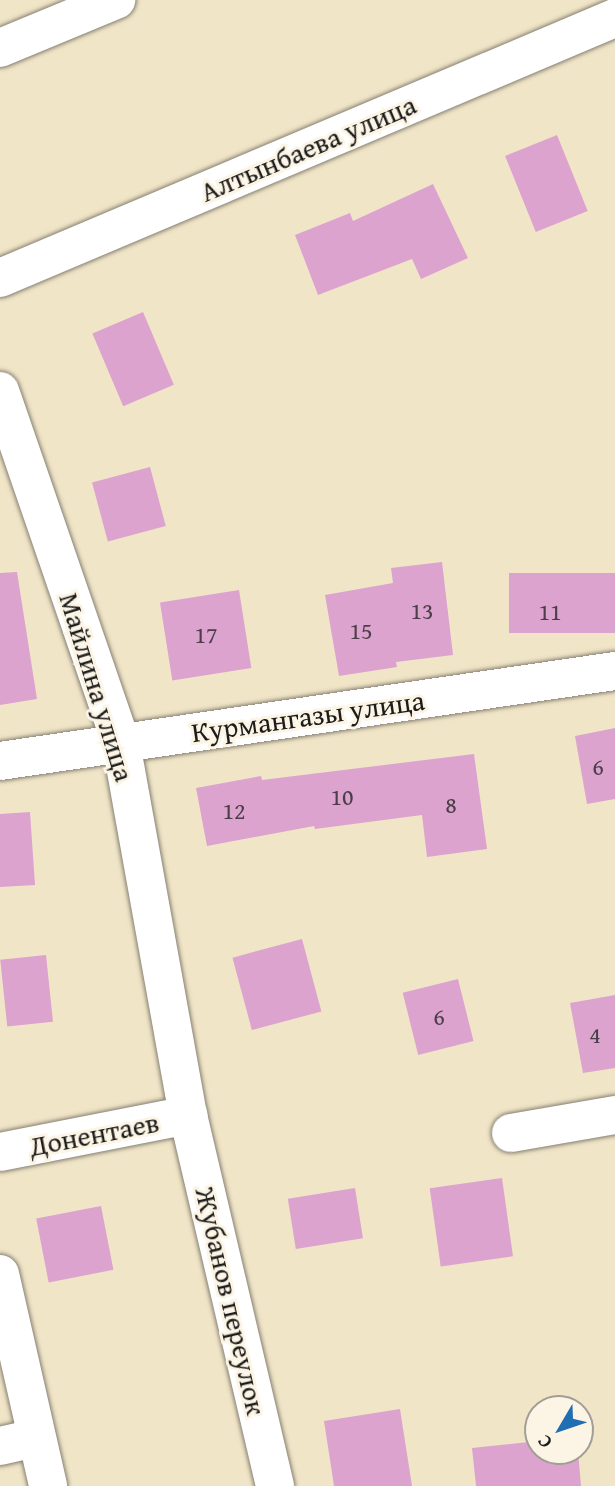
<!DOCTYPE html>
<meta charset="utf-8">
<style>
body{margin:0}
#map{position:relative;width:615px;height:1486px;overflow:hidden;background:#f1e5c8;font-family:"Gentium Book Plus",serif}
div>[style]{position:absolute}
.building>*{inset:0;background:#dca3cf;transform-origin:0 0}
.roads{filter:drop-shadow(0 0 2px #868072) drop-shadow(0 0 2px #868072)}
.street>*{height:38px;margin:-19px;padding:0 19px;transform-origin:19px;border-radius:19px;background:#fff}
span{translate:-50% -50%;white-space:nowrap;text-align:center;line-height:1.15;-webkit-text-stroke:6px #fcf5e5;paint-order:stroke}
.number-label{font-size:24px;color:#4c3e49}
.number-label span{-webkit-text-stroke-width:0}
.street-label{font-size:28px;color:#1c1c1c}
.north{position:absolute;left:524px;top:1395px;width:70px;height:70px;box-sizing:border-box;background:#fcf5e5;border:2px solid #a29e95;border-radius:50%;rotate:231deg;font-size:19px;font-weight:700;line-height:28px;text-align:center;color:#1c1c1c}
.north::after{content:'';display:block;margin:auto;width:24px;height:32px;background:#1f6fb2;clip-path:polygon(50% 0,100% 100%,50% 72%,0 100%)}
</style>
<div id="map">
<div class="building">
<div style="left:557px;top:135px;width:82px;height:56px;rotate:68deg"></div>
<div style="clip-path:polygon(433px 184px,468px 258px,421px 279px,412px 259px,318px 295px,295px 235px,350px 213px,353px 221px)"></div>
<div style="left:143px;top:312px;width:79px;height:55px;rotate:67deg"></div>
<div style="left:150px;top:467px;width:61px;height:60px;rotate:75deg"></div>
<div style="clip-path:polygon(442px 562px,453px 655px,396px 662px,397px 667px,339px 676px,325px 595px,393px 583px,391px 568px)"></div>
<div style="clip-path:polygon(17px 572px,37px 699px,0 705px,0 573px)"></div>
<div style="left:615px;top:573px;width:60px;height:106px;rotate:90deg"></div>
<div style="left:239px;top:590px;width:79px;height:80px;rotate:81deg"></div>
<div style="clip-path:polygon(615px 728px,615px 799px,587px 804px,575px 736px)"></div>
<div style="clip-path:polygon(474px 754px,487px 849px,427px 857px,422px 815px,315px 829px,314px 826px,207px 846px,196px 788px,261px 776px,262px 780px)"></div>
<div style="clip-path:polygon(30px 812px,35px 885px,0 887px,0 814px)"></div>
<div style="left:302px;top:939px;width:75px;height:72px;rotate:75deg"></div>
<div style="left:46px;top:955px;width:67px;height:46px;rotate:84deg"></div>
<div style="left:458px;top:979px;width:64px;height:57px;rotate:76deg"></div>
<div style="clip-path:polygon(615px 995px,615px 1068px,583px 1073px,570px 1003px)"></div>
<div style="left:502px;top:1178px;width:79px;height:73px;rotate:82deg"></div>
<div style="left:355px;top:1188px;width:51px;height:68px;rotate:81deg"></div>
<div style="left:101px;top:1206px;width:65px;height:66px;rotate:79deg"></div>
<div style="clip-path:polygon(400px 1409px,412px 1486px,334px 1486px,324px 1421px)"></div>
<div style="clip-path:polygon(538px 1441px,538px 1451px,578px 1451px,581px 1486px,476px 1486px,472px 1448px)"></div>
</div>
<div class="roads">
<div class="street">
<div style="left:0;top:48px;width:126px;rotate:-22.5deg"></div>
<div style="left:0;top:278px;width:668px;rotate:-22.92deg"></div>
<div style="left:0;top:391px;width:372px;rotate:71deg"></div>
<div style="left:121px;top:743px;width:378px;rotate:79.8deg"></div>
<div style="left:188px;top:1115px;width:381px;rotate:76.8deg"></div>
<div style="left:0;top:761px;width:622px;rotate:-8.33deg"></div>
<div style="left:511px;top:1133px;width:106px;rotate:-9.8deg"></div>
<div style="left:0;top:1152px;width:192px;rotate:-11.1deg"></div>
<div style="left:0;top:1274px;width:217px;rotate:77.2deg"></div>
<div style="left:0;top:1446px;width:36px;rotate:-13deg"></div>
</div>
</div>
<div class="number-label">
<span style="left:422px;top:611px">13</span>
<span style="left:550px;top:612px">11</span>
<span style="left:361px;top:631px">15</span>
<span style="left:206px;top:635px">17</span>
<span style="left:598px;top:767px">6</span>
<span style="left:342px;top:797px">10</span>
<span style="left:451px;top:805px">8</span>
<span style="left:234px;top:811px">12</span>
<span style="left:439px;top:1017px">6</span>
<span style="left:595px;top:1035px">4</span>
</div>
<div class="street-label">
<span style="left:308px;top:148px;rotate:-23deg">Алтынбаева улица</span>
<span style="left:97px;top:687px;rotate:73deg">Майлина улица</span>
<span style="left:308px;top:716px;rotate:-8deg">Курмангазы улица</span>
<span style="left:94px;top:1134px;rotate:-11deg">Донентаев</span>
<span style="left:231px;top:1301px;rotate:77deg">Жубанов переулок</span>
</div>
<div class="north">С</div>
</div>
